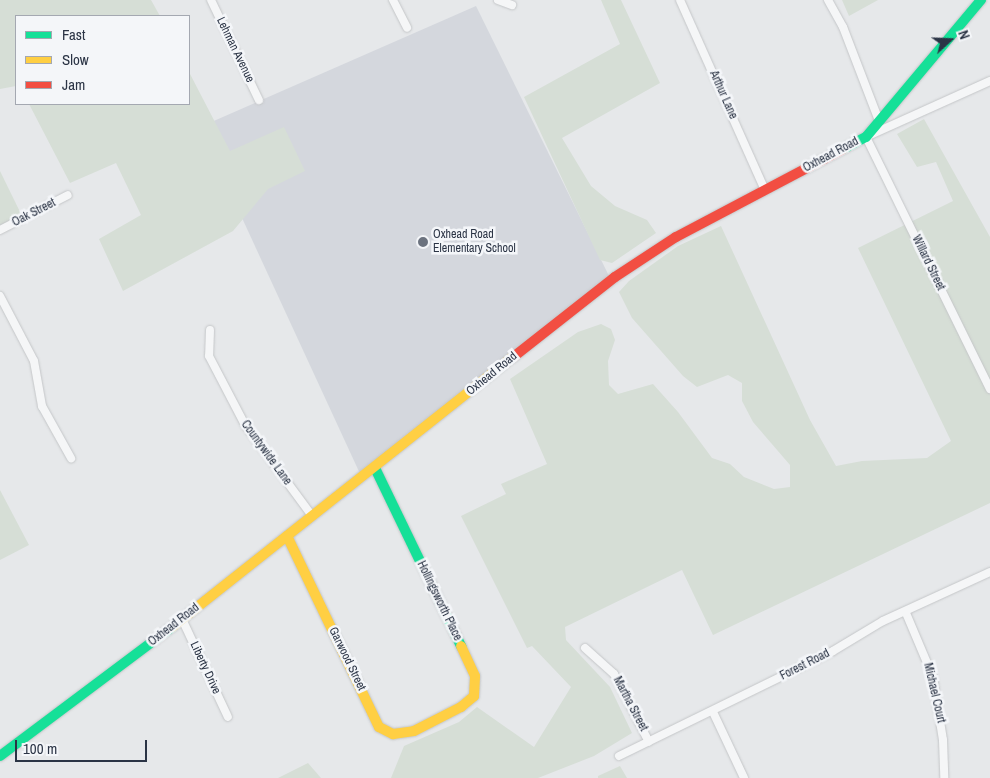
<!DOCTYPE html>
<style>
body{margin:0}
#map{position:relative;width:990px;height:778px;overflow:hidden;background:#e6e8ea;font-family:"Archivo Narrow",sans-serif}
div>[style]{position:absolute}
.built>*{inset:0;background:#d4d7dd}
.green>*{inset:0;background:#d6ded6}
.roads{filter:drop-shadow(0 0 1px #c4c6c8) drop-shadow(0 0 1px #c4c6c8)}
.street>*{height:8px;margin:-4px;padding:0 4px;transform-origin:4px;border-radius:4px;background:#f5f6f7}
.fast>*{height:10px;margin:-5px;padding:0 5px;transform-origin:5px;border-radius:5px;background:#16e098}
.slow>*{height:10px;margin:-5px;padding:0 5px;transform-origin:5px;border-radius:5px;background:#ffcf43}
.jam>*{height:10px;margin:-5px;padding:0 5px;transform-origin:5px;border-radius:5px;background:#f24e42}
.dots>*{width:14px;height:14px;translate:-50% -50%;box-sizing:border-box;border:2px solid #f4f6f9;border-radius:50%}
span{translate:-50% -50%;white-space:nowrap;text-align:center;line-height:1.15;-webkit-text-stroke:5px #f4f6f9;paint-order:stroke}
.street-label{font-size:12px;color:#2b3445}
.poi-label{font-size:12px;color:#2b3445}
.left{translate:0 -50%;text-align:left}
.legend{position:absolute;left:15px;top:15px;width:175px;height:90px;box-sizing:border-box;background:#f4f6f9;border:1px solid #a4a8b1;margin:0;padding:6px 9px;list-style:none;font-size:15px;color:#2b3445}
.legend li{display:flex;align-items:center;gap:10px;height:25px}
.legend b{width:25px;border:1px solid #a4a8b1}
.north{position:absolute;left:925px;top:15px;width:50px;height:50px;-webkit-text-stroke:4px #f4f6f9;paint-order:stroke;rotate:70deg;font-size:14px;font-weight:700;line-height:20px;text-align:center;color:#2b3445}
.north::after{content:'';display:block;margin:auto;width:18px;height:22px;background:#2b3445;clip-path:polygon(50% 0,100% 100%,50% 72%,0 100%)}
.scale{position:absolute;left:15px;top:740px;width:132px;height:22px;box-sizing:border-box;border:2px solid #2b3445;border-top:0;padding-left:6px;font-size:15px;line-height:18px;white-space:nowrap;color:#2b3445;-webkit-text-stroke:4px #f4f6f9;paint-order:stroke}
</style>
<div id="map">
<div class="built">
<div style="clip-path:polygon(476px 6px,610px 278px,362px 478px,200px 127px)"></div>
</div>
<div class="green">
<div style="clip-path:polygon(0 0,151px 0,160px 16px,16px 16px,16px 86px,0 89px)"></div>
<div style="clip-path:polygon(601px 0,621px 0,660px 83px,562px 138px,591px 186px,615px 206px,647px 220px,656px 233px,612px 263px,600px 260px,524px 97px,620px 44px)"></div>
<div style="clip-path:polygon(842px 0,878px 0,849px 16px)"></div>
<div style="clip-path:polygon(189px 72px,230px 151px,284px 127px,305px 171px,268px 189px,233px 231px,123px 291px,99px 239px,141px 215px,116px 163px,70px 183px,29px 104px,189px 104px)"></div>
<div style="clip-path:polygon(924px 119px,990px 237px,990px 503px,713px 635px,682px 570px,565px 627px,566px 640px,610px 687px,632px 733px,594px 756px,538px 778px,391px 778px,404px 746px,459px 722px,477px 707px,534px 747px,571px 687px,532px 646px,527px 648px,461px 516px,506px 494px,501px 484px,547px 464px,510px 379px,578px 332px,601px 324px,611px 329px,615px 340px,608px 361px,609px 385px,618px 394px,653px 384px,678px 412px,712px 458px,730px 464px,744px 477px,774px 489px,790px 487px,790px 465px,753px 422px,742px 401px,742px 383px,728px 375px,697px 387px,683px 376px,632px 318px,619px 292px,629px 281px,678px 246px,721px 226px,810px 420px,836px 466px,862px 461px,927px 458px,951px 441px,858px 248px,953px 201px,936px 162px,917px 167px,897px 134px)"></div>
<div style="clip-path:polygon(0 171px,23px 218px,0 230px)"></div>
<div style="clip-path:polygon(0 490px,29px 545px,0 560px)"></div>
<div style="clip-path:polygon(308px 763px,321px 778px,278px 778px)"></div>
<div style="clip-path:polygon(620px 766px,627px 778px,598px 778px,598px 776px)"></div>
</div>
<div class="roads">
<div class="street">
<div style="left:211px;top:0;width:111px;rotate:64.4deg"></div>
<div style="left:393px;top:0;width:31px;rotate:63deg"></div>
<div style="left:498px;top:0;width:15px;rotate:20deg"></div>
<div style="left:680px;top:0;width:208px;rotate:65.9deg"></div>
<div style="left:828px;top:0;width:31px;rotate:61deg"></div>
<div style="left:843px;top:27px;width:101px;rotate:69deg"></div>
<div style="left:990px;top:81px;width:136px;rotate:155.7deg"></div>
<div style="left:866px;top:137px;width:281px;rotate:63.8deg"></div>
<div style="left:0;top:230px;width:76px;rotate:-27.2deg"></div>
<div style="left:0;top:296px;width:73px;rotate:62.4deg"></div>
<div style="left:34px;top:361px;width:46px;rotate:79.9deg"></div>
<div style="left:42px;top:406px;width:60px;rotate:60.9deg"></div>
<div style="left:210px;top:330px;width:26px;rotate:92deg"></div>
<div style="left:209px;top:356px;width:78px;rotate:62.4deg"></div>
<div style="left:245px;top:425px;width:113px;rotate:53.6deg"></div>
<div style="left:906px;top:613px;width:69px;rotate:67.1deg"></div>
<div style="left:933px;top:677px;width:64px;rotate:81deg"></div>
<div style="left:943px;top:740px;width:38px;rotate:88deg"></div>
<div style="left:182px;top:619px;width:108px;rotate:64.9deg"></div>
<div style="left:585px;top:648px;width:39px;rotate:42deg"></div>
<div style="left:614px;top:674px;width:76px;rotate:62.8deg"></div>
<div style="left:713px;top:712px;width:73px;rotate:64.8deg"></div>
<div style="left:619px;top:756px;width:238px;rotate:-26.1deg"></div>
<div style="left:833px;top:651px;width:58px;rotate:-31deg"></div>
<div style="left:883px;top:621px;width:118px;rotate:-24.6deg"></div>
</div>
<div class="fast">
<div style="left:843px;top:149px;width:26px;rotate:-28deg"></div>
<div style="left:866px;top:137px;width:179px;rotate:-50deg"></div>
<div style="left:375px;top:468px;width:198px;rotate:64.2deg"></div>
<div style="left:0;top:756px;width:215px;rotate:-36.9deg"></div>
</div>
<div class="slow">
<div style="left:287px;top:536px;width:212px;rotate:64.3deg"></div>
<div style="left:379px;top:727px;width:16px;rotate:27deg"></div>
<div style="left:393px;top:734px;width:21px;rotate:-8deg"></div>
<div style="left:414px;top:731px;width:53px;rotate:-27.1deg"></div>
<div style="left:461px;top:707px;width:17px;rotate:-40deg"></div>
<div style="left:474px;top:696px;width:20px;rotate:-87deg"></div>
<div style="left:475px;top:676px;width:33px;rotate:-115deg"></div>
<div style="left:172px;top:627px;width:434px;rotate:-38.4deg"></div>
</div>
<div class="jam">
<div style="left:512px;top:358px;width:131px;rotate:-38.2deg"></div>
<div style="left:615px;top:277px;width:73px;rotate:-33.3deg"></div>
<div style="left:676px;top:237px;width:189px;rotate:-27.8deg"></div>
</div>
</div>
<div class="dots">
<div style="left:423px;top:242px;background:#6c737f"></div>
</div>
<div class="street-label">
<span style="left:235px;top:50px;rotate:64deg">Lehman Avenue</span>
<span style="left:723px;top:95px;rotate:66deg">Arthur Lane</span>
<span style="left:831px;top:155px;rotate:-28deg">Oxhead Road</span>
<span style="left:34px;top:213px;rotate:-27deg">Oak Street</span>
<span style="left:928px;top:263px;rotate:64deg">Willard Street</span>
<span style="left:492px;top:374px;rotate:-39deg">Oxhead Road</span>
<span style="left:266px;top:453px;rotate:54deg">Countywide Lane</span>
<span style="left:439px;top:601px;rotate:64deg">Hollingsworth Place</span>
<span style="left:174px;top:625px;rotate:-38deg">Oxhead Road</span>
<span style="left:347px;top:659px;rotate:64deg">Garwood Street</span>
<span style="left:805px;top:665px;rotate:-27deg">Forest Road</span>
<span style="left:205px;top:668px;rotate:65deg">Liberty Drive</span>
<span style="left:934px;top:693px;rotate:77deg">Michael Court</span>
<span style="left:630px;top:704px;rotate:62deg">Martha Street</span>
</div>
<div class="poi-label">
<span class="left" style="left:433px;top:242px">Oxhead Road<br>Elementary School</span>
</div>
<ul class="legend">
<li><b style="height:6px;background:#16e098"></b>Fast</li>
<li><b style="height:6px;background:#ffcf43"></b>Slow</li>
<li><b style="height:6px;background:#f24e42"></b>Jam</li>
</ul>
<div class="north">N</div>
<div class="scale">100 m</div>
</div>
